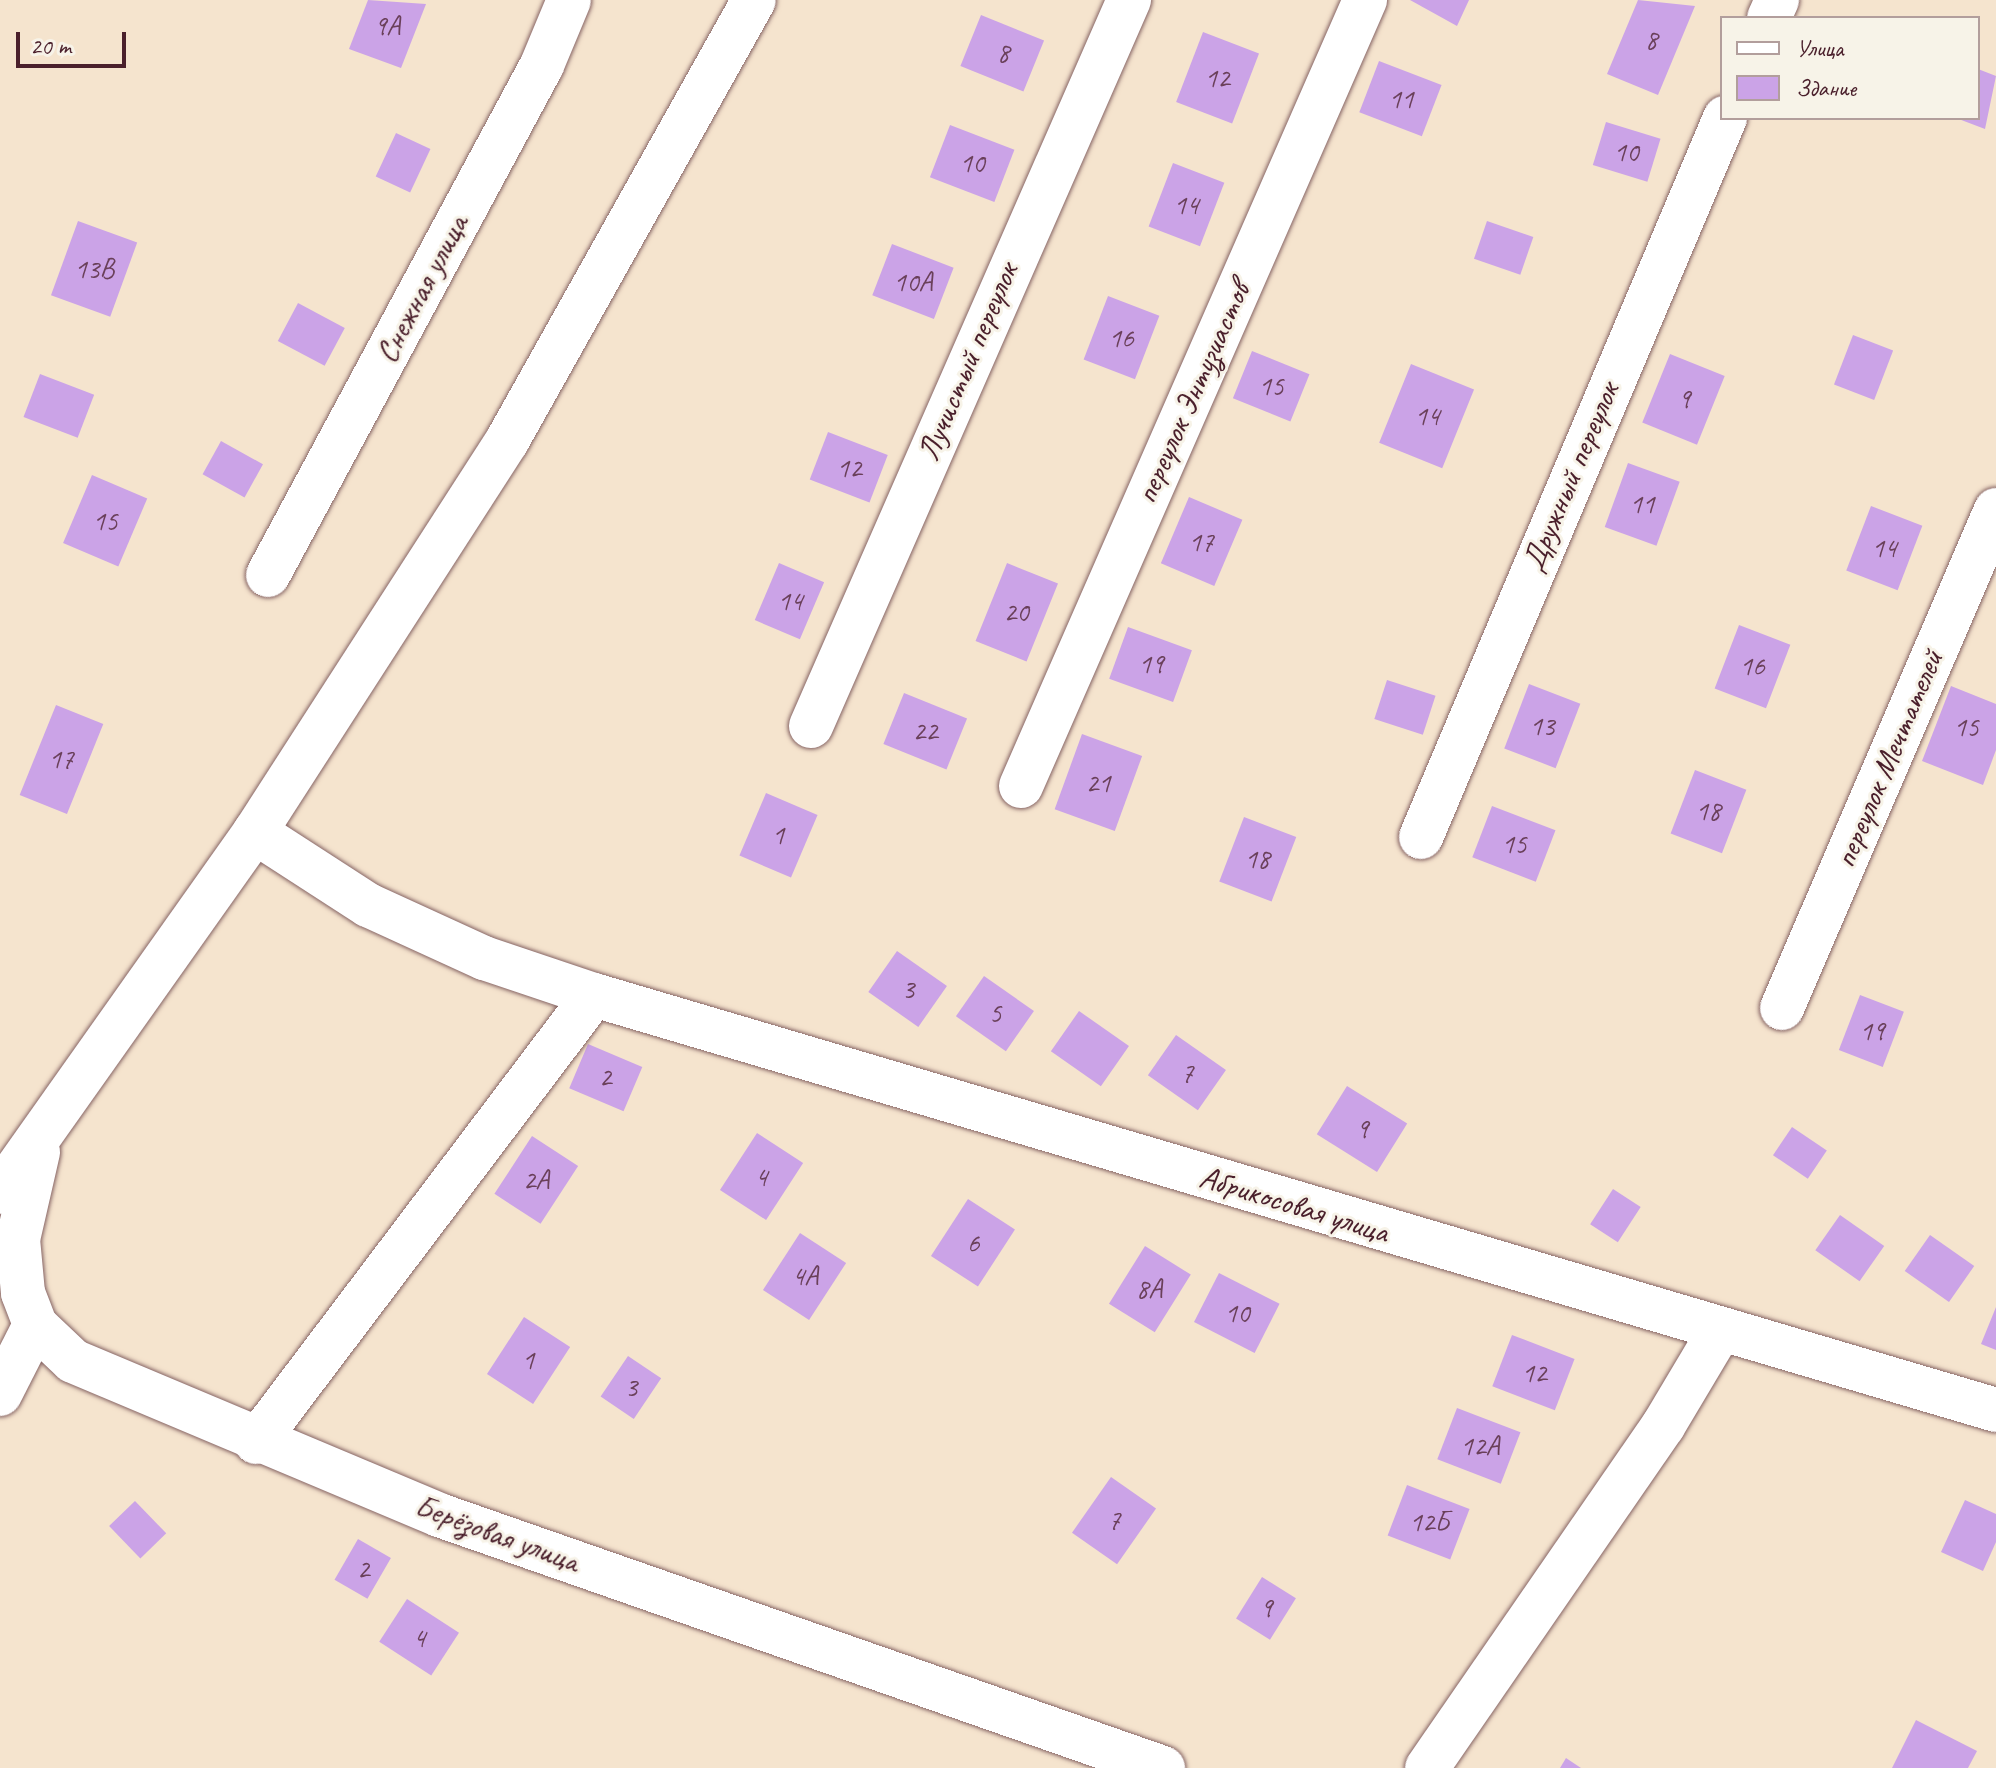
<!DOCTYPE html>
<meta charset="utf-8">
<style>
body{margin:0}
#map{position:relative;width:1996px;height:1768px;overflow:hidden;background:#f5e4ce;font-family:Caveat,sans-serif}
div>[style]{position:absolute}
.building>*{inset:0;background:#cba3e7;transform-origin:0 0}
.roads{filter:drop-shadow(0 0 2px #866464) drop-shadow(0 0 2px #866464)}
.minor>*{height:44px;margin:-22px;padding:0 22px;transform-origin:22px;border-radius:22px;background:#fff}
span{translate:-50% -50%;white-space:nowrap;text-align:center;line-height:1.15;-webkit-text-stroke:6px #f7f3e8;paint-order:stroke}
.number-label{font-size:28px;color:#6a405a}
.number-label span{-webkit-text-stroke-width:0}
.street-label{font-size:32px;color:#4a1f2b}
.legend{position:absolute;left:1720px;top:16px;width:260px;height:104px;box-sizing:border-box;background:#f7f3e8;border:2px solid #b29e9c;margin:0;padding:10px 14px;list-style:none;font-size:24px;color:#4a1f2b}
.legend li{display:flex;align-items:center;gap:16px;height:40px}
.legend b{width:40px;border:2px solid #b29e9c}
.scale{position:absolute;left:16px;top:32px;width:110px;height:36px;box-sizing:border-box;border:4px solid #4a1f2b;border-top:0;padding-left:10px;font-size:24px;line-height:28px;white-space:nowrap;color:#4a1f2b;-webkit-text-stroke:6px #f7f3e8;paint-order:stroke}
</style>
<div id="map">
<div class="building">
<div style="clip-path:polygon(368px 0,426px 4px,401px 68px,349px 49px)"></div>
<div style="clip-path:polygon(1410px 0,1469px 0,1457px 26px)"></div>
<div style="clip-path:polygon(1638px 0,1695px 6px,1658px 95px,1607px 74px)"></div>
<div style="left:981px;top:15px;width:68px;height:55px;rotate:22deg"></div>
<div style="left:1203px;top:32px;width:60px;height:75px;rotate:21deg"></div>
<div style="left:1379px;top:61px;width:67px;height:55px;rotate:21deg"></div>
<div style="clip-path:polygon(1978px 69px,1996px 76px,1985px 129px,1956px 118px,1978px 118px)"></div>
<div style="left:1606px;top:122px;width:57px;height:45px;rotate:17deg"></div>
<div style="left:950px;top:125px;width:69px;height:56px;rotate:21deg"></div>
<div style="left:396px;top:133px;width:38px;height:48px;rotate:25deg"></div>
<div style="left:1173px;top:163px;width:55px;height:68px;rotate:21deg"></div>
<div style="left:78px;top:221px;width:63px;height:79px;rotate:20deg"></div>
<div style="left:1487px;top:221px;width:49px;height:40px;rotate:19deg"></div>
<div style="left:892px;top:244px;width:66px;height:55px;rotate:21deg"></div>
<div style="left:1108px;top:296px;width:55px;height:68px;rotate:21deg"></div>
<div style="left:298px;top:303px;width:53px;height:43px;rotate:28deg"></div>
<div style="left:1853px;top:335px;width:43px;height:53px;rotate:21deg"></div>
<div style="left:1252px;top:351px;width:62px;height:51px;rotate:22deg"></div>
<div style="left:1670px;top:354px;width:59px;height:74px;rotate:22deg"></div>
<div style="left:1411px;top:364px;width:68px;height:85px;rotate:22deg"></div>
<div style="left:40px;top:374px;width:58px;height:46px;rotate:21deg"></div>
<div style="left:828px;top:432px;width:64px;height:51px;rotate:21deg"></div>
<div style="left:221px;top:441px;width:48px;height:38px;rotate:29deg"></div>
<div style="left:1628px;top:463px;width:55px;height:68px;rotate:20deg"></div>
<div style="left:92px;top:475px;width:60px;height:74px;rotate:23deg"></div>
<div style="left:1189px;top:497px;width:58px;height:72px;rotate:23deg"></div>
<div style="left:1871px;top:506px;width:55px;height:69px;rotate:21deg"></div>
<div style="left:779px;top:563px;width:49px;height:62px;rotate:23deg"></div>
<div style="left:1007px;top:563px;width:55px;height:84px;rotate:22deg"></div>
<div style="left:1739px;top:625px;width:55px;height:68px;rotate:21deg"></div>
<div style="left:1128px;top:627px;width:68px;height:55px;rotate:20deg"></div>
<div style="left:1387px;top:680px;width:51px;height:41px;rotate:18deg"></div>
<div style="left:1529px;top:684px;width:55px;height:69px;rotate:21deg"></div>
<div style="clip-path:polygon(1951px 686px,1996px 704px,1996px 750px,1983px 785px,1922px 761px)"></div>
<div style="left:904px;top:693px;width:68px;height:55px;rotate:22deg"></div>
<div style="left:56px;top:705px;width:51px;height:97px;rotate:22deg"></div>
<div style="left:1082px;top:734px;width:64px;height:80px;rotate:20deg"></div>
<div style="left:1695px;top:770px;width:55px;height:68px;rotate:21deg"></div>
<div style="left:766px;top:793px;width:56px;height:68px;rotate:23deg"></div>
<div style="left:1492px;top:806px;width:68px;height:55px;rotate:21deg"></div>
<div style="left:1244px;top:817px;width:56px;height:69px;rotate:21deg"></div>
<div style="left:897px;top:951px;width:61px;height:50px;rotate:35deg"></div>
<div style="left:984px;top:976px;width:61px;height:49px;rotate:35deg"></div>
<div style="left:1860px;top:995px;width:47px;height:59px;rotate:21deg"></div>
<div style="left:1079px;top:1011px;width:61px;height:49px;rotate:35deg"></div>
<div style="left:1176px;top:1035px;width:61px;height:49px;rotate:35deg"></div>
<div style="left:588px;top:1044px;width:59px;height:48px;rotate:23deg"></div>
<div style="left:1347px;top:1086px;width:71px;height:57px;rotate:32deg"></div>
<div style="left:1792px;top:1127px;width:42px;height:34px;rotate:34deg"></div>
<div style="left:757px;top:1133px;width:55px;height:68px;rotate:33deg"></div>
<div style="left:532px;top:1136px;width:55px;height:69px;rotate:33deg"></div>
<div style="left:1613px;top:1189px;width:33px;height:42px;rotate:33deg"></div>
<div style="left:968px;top:1199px;width:56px;height:68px;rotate:33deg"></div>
<div style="left:1840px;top:1215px;width:54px;height:43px;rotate:35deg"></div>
<div style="left:800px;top:1233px;width:55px;height:68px;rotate:33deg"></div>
<div style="left:1930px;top:1235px;width:54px;height:44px;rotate:35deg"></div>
<div style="left:1145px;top:1246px;width:54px;height:68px;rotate:32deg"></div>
<div style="left:1219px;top:1273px;width:68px;height:55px;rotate:27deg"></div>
<div style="clip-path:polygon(1996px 1307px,1996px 1350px,1981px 1344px)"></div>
<div style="left:524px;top:1317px;width:55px;height:68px;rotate:33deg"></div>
<div style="left:1512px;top:1335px;width:67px;height:55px;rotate:21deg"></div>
<div style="left:628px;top:1356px;width:40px;height:49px;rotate:34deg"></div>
<div style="left:1457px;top:1408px;width:68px;height:55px;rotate:21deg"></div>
<div style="left:1111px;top:1477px;width:55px;height:68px;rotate:35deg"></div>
<div style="left:1407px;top:1485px;width:67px;height:54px;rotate:21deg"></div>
<div style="clip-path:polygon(1965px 1500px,1996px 1514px,1996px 1542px,1983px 1571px,1941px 1552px)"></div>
<div style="left:135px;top:1501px;width:45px;height:36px;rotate:46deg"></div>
<div style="left:358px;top:1539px;width:38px;height:47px;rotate:30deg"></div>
<div style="left:1262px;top:1577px;width:40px;height:49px;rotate:32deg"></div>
<div style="left:407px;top:1599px;width:62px;height:51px;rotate:33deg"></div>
<div style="clip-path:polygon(1916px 1720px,1977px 1751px,1968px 1768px,1892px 1768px)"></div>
<div style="clip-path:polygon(1566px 1758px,1581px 1768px,1560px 1768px)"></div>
</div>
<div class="roads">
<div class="minor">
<div style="left:1769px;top:18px;width:20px;rotate:-66deg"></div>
<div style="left:268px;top:575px;width:579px;rotate:-61.75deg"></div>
<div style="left:542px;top:65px;width:70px;rotate:-67.4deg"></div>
<div style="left:811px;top:726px;width:793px;rotate:-66.35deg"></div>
<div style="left:1021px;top:786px;width:858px;rotate:-66.36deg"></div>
<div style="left:255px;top:832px;width:135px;rotate:32.9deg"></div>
<div style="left:368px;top:905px;width:128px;rotate:24.6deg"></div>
<div style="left:484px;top:958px;width:116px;rotate:18.6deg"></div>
<div style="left:594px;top:995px;width:1462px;rotate:16.49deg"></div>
<div style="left:1421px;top:837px;width:781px;rotate:-67.08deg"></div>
<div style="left:1782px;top:1008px;width:542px;rotate:-66.75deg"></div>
<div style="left:38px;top:1152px;width:89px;rotate:102.9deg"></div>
<div style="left:18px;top:1239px;width:54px;rotate:84.7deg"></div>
<div style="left:23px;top:1293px;width:34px;rotate:69deg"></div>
<div style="left:35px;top:1325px;width:52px;rotate:43.5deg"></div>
<div style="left:73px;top:1361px;width:397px;rotate:22.8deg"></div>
<div style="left:439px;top:1515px;width:767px;rotate:19.26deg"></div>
<div style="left:0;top:1192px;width:441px;rotate:-54.7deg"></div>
<div style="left:255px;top:832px;width:465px;rotate:-57.2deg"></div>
<div style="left:507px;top:441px;width:505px;rotate:-60.75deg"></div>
<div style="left:0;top:1394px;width:77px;rotate:-63.1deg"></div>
<div style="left:256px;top:1442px;width:560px;rotate:-52.91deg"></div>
<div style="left:1427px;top:1768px;width:416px;rotate:-55.4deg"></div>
<div style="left:1663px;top:1426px;width:109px;rotate:-59.2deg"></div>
</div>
</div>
<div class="number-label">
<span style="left:387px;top:26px">9А</span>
<span style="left:1651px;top:40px">8</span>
<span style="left:1003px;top:53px">8</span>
<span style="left:1217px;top:78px">12</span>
<span style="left:1401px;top:99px">11</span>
<span style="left:1626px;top:152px">10</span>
<span style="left:972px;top:163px">10</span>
<span style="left:1186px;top:205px">14</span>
<span style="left:94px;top:269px">13В</span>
<span style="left:913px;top:282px">10А</span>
<span style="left:1121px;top:338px">16</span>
<span style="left:1271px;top:386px">15</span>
<span style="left:1684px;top:399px">9</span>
<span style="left:1427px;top:416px">14</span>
<span style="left:849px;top:468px">12</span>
<span style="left:1642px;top:504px">11</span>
<span style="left:105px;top:521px">15</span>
<span style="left:1201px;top:542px">17</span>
<span style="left:1884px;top:548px">14</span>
<span style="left:790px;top:601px">14</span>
<span style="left:1016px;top:612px">20</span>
<span style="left:1151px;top:664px">19</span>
<span style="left:1752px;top:666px">16</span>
<span style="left:1542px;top:726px">13</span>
<span style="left:1966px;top:727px">15</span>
<span style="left:925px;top:731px">22</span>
<span style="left:61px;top:759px">17</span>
<span style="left:1098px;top:783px">21</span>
<span style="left:1708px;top:811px">18</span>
<span style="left:778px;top:835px">1</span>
<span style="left:1514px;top:844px">15</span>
<span style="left:1257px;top:859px">18</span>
<span style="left:908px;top:989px">3</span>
<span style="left:995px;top:1013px">5</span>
<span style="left:1872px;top:1031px">19</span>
<span style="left:1187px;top:1073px">7</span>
<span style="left:605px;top:1077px">2</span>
<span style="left:1362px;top:1129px">9</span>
<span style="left:761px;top:1177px">4</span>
<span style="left:536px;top:1180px">2А</span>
<span style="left:973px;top:1243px">6</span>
<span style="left:805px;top:1276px">4А</span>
<span style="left:1149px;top:1289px">8А</span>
<span style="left:1237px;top:1313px">10</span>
<span style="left:528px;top:1360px">1</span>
<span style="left:1534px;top:1373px">12</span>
<span style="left:631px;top:1387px">3</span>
<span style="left:1480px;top:1446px">12А</span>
<span style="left:1114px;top:1520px">7</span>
<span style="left:1429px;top:1522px">12Б</span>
<span style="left:363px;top:1569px">2</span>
<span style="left:1266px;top:1608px">9</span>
<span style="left:419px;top:1638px">4</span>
</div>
<div class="street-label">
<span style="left:422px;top:289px;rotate:-62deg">Снежная улица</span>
<span style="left:968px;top:362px;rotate:-67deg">Лучистый переулок</span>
<span style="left:1193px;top:393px;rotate:-66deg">переулок Энтузиастов</span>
<span style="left:1571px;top:477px;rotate:-67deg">Дружный переулок</span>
<span style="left:1889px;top:759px;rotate:-67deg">переулок Мечтателей</span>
<span style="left:1294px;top:1205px;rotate:17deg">Абрикосовая улица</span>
<span style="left:497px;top:1534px;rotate:20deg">Берёзовая улица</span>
</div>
<ul class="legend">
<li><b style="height:10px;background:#fff"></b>Улица</li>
<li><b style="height:22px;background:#cba3e7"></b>Здание</li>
</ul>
<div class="scale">20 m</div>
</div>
